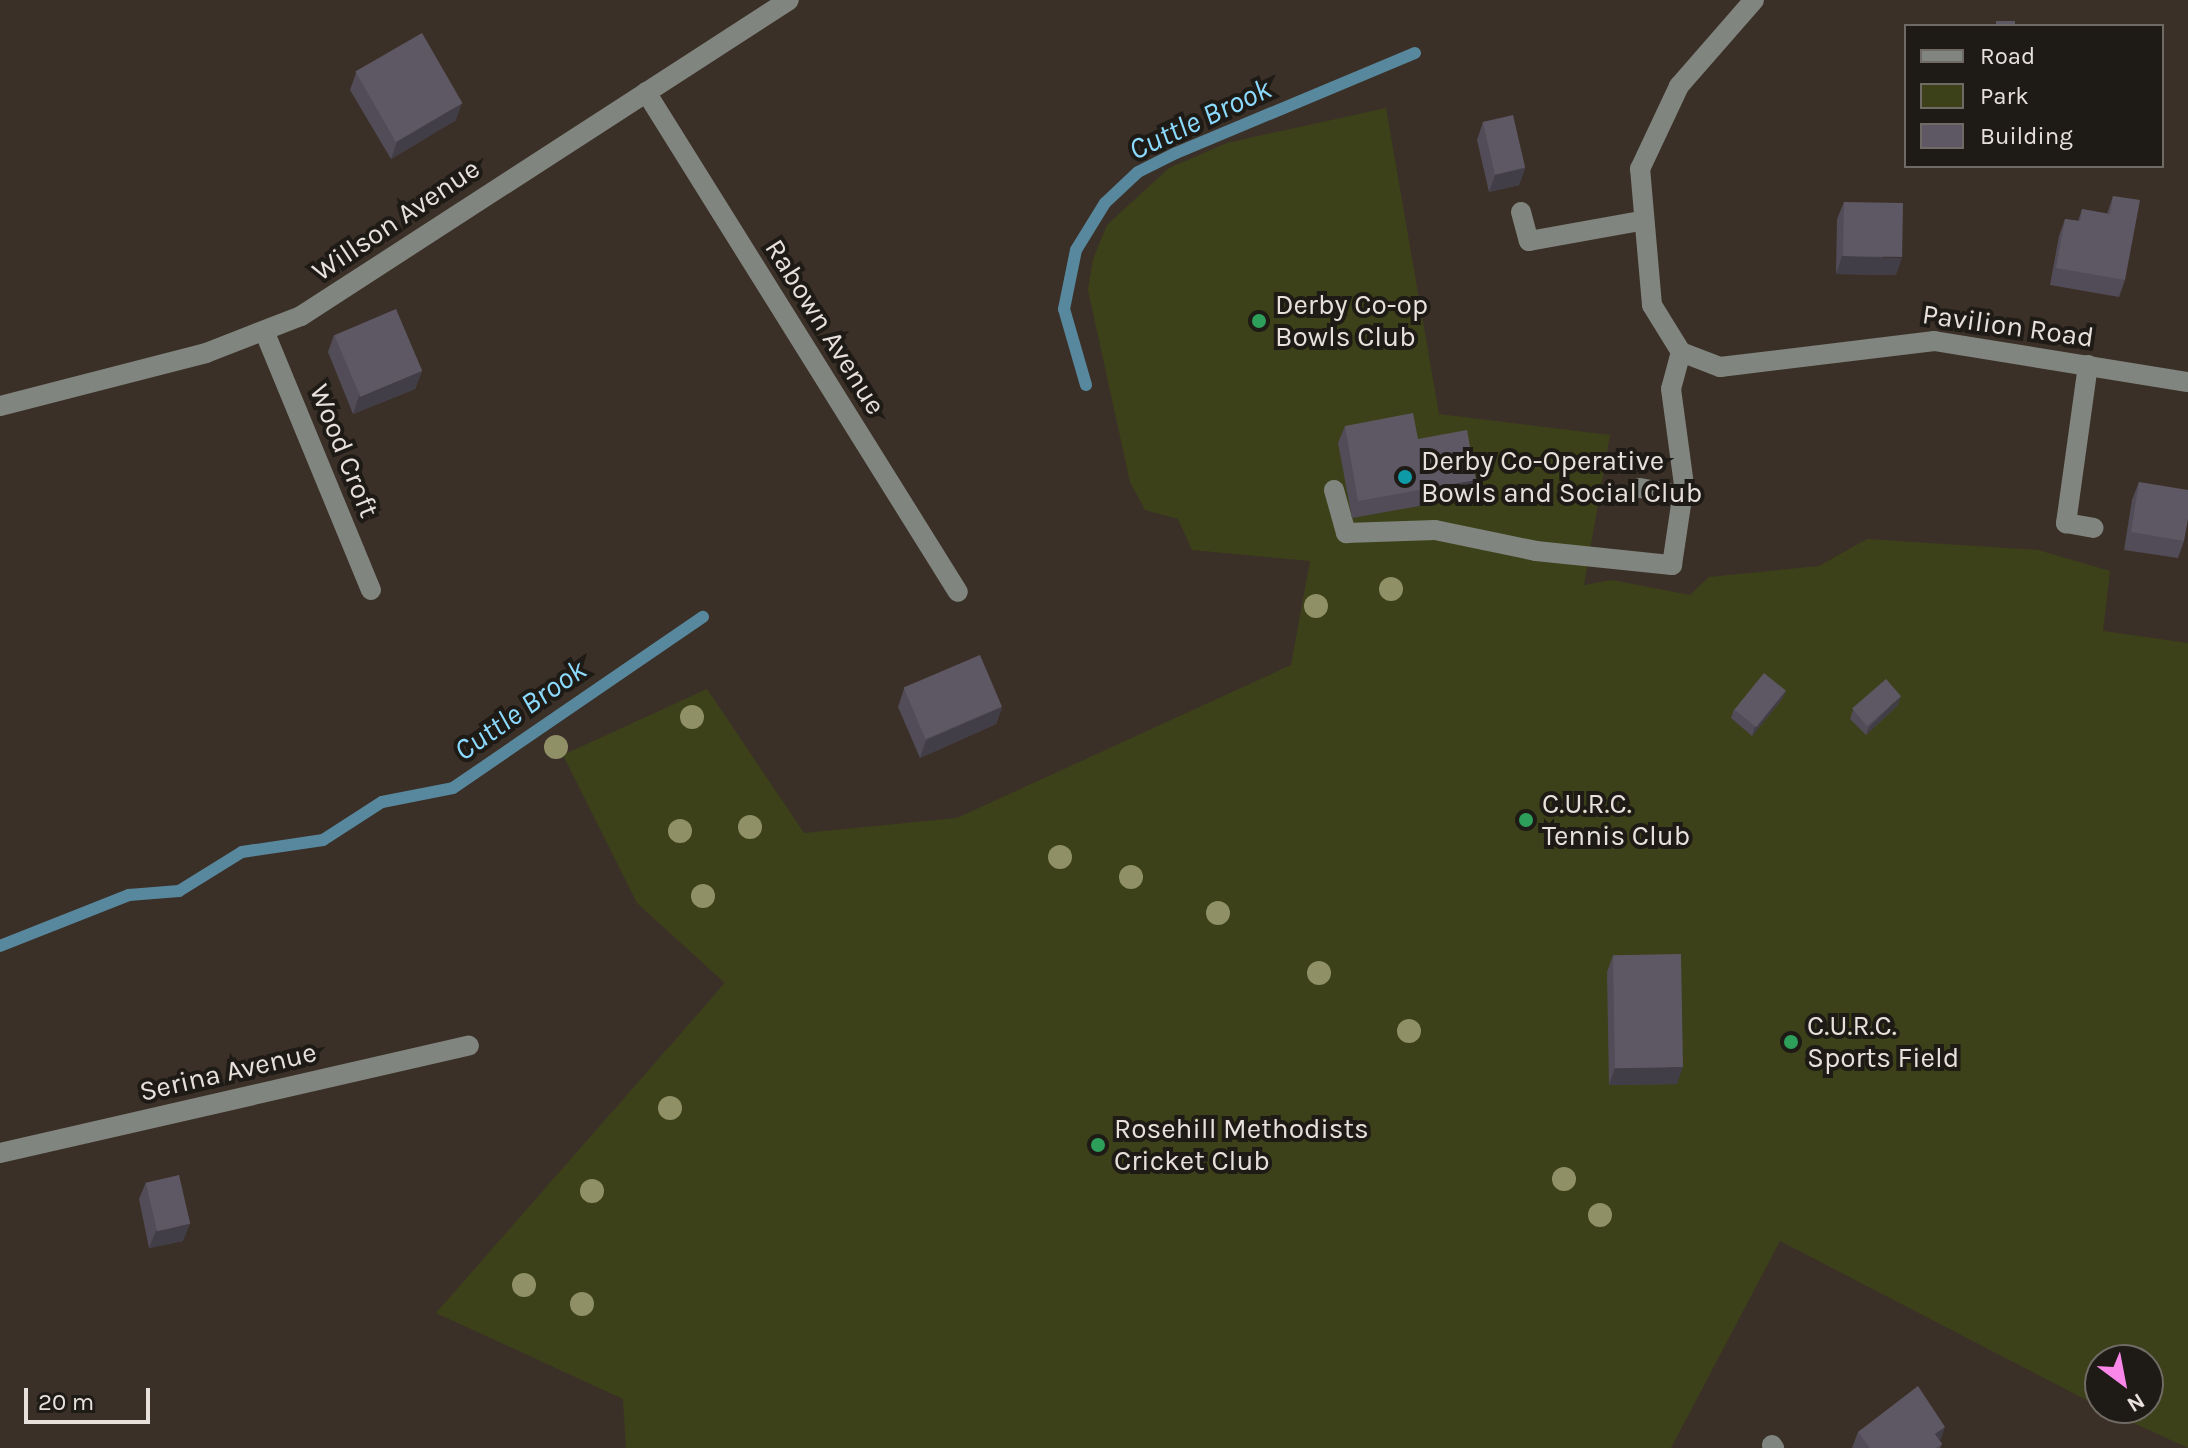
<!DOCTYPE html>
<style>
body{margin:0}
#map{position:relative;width:2188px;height:1448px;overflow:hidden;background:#3b3027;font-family:Karla,sans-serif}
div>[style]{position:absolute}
.green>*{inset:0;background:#3c4119}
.stream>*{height:12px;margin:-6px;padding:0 6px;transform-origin:6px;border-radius:6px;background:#58889e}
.minor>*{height:20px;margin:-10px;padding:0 10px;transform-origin:10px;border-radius:10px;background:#81857f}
.trees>*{width:24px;height:24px;margin:-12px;border-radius:50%;background:#8f9065}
.wall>*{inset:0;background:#514c57}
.shaded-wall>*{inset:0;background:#423e47;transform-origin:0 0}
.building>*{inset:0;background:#5e5865;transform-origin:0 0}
.dots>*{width:22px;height:22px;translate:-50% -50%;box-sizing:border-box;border:4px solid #1e1a15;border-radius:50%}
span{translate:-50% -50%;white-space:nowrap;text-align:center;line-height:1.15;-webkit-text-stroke:8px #1e1a15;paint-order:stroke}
.street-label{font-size:28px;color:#e8e1db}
.poi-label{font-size:28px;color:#e8e1db}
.left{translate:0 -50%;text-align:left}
.water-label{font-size:30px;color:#8cdbfe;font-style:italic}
.legend{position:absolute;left:1904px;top:24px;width:260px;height:144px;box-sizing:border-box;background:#1e1a15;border:2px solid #6f6a64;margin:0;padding:10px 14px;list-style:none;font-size:24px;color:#e8e1db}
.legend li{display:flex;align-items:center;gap:16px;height:40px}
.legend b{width:40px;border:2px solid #6f6a64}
.north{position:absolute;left:2084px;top:1344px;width:80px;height:80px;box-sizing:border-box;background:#1e1a15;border:2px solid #6f6a64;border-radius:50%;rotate:148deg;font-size:22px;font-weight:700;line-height:32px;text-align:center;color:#e8e1db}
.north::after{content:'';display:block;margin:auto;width:28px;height:36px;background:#f987e9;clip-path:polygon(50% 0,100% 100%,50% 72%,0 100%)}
.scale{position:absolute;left:24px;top:1388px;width:126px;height:36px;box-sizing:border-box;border:4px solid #e8e1db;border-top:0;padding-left:10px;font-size:24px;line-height:28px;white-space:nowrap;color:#e8e1db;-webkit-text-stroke:6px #1e1a15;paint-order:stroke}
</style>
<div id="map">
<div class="green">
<div style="clip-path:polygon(1386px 108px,1439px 414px,1610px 435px,1584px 585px,1612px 580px,1690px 595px,1709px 577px,1819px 566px,1867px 539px,2038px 550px,2110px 571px,2103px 631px,2188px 643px,2188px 1448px,2101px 1408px,2148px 1408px,2148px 1360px,2100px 1360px,2100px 1407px,1780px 1241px,1671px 1448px,626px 1448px,623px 1399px,436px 1313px,725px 983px,637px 903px,563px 755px,707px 689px,804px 833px,957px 818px,1291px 665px,1310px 561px,1192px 550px,1178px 519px,1145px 510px,1130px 482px,1088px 290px,1093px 259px,1107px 225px,1169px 168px,1227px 143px)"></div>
</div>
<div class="stream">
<div style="left:1086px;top:385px;width:79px;rotate:-106.1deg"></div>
<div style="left:1064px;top:309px;width:60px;rotate:-78.5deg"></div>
<div style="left:1076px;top:250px;width:55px;rotate:-58.3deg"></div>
<div style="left:1105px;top:203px;width:45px;rotate:-43.2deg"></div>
<div style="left:1138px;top:172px;width:42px;rotate:-26.6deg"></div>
<div style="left:1176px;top:153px;width:259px;rotate:-22.7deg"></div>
<div style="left:0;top:946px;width:139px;rotate:-21.6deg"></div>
<div style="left:129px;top:895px;width:50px;rotate:-4.6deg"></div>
<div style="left:179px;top:891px;width:74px;rotate:-31.8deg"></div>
<div style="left:242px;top:852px;width:82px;rotate:-8.4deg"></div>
<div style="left:323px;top:840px;width:70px;rotate:-32.8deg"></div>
<div style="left:382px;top:802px;width:72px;rotate:-11.2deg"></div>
<div style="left:453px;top:788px;width:303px;rotate:-34.4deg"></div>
</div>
<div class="minor">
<div style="left:646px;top:92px;width:589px;rotate:58.04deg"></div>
<div style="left:1521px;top:212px;width:30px;rotate:75deg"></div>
<div style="left:1529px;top:241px;width:113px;rotate:-10.2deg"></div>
<div style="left:265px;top:333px;width:278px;rotate:67.6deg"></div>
<div style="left:1681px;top:352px;width:42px;rotate:21deg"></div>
<div style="left:1720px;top:367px;width:216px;rotate:-6.9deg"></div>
<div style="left:1934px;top:341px;width:257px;rotate:9.2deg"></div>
<div style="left:2088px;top:365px;width:160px;rotate:97.9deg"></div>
<div style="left:2066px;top:523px;width:28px;rotate:10deg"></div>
<div style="left:0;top:406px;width:213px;rotate:-14.4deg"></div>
<div style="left:206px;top:353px;width:102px;rotate:-21.3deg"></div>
<div style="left:301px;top:316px;width:581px;rotate:-32.92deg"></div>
<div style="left:1640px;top:488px;width:44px;rotate:10.5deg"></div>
<div style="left:1334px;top:490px;width:45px;rotate:74.4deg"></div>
<div style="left:1346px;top:533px;width:89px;rotate:-1.9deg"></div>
<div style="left:1435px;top:530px;width:103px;rotate:11.7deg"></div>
<div style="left:1536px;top:551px;width:137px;rotate:5.9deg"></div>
<div style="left:1672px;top:565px;width:81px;rotate:-81.5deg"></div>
<div style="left:1684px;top:485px;width:97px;rotate:-97.7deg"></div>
<div style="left:1671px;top:389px;width:38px;rotate:-75deg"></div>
<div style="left:1681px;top:352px;width:55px;rotate:-121.7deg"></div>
<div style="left:1652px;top:305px;width:137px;rotate:-95deg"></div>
<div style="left:1640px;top:169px;width:92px;rotate:-64.8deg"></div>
<div style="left:1679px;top:86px;width:114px;rotate:-48.9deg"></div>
<div style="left:0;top:1153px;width:481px;rotate:-12.9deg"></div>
<div style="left:1772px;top:1445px;width:4px;rotate:56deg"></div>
</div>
<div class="trees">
<div style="left:1391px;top:589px"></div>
<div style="left:1316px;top:606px"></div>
<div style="left:692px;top:717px"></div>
<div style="left:556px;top:747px"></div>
<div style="left:750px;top:827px"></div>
<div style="left:680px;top:831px"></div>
<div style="left:1060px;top:857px"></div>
<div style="left:1131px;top:877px"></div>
<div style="left:703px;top:896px"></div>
<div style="left:1218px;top:913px"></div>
<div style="left:1319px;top:973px"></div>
<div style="left:1409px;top:1031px"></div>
<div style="left:670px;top:1108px"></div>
<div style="left:1564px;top:1179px"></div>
<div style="left:592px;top:1191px"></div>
<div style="left:1600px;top:1215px"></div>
<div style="left:524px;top:1285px"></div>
<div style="left:582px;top:1304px"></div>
</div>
<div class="wall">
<div style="clip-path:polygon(356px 73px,456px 120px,391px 159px,350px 90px)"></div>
<div style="clip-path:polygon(1483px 122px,1525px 168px,1519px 185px,1489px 192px,1477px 140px)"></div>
<div style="clip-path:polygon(2113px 196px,2125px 280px,2119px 297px,2050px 285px,2059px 236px,2065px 219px,2078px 221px,2082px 209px,2107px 214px)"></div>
<div style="clip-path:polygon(1844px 202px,1896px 275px,1836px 274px,1837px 219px)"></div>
<div style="clip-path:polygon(334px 335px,422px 371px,415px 389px,353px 414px,328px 352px)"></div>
<div style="clip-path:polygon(1345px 426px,1418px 439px,1476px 480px,1470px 497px,1352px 518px,1338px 443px)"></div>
<div style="clip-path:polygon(2139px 482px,2184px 541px,2178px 558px,2124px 550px,2132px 500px)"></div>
<div style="clip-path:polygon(904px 689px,1002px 707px,996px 724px,920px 758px,898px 707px)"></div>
<div style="clip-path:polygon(1786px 691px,1782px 699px,1752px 736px,1731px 718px,1734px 709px)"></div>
<div style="clip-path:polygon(1898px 705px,1866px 735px,1850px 719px,1853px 710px)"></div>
<div style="clip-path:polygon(1613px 955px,1677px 1084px,1609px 1085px,1607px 972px)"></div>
<div style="clip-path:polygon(146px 1182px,183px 1241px,149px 1248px,139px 1199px)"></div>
<div style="clip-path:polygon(1858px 1432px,1940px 1441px,1942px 1444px,1940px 1448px,1852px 1448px)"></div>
</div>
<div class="shaded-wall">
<div style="clip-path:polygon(462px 103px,456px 120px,391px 159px,397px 142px)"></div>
<div style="clip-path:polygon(1525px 168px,1519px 185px,1489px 192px,1495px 175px)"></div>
<div style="clip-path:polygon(1842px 256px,1902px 258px,1896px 275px,1836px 274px)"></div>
<div style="clip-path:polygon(422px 371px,415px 389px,353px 414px,359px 396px)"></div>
<div style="left:1476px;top:480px;width:18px;height:120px;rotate:109deg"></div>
<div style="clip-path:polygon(1786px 691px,1782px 699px,1752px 736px,1755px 727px)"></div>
<div style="clip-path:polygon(1901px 696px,1898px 705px,1866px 735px,1869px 727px)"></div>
<div style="clip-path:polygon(1002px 707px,996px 724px,920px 758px,926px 740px)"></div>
<div style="clip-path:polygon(1683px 1067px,1677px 1084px,1609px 1085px,1615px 1068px)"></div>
<div style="clip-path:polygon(190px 1224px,183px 1241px,149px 1248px,156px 1231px)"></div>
<div style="clip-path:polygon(1945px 1427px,1939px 1445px,1935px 1434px)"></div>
</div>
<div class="building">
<div style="left:1996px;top:21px;width:19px;height:5px"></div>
<div style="left:422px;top:33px;width:81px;height:77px;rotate:60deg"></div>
<div style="left:1513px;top:115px;width:54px;height:31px;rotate:77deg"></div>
<div style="clip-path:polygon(2113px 196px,2140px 200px,2125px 280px,2056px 268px,2065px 219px,2080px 221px,2082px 209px,2110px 214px)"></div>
<div style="left:1844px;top:202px;width:59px;height:54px;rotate:1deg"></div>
<div style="left:396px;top:309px;width:67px;height:67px;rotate:67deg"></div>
<div style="clip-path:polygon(1413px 413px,1418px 439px,1467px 430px,1476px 480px,1358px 501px,1345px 426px)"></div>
<div style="clip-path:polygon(2139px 482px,2188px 490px,2188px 519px,2184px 541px,2131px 532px)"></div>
<div style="left:980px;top:655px;width:56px;height:83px;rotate:67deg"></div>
<div style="left:1764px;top:673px;width:28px;height:47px;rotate:39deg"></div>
<div style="left:1886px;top:679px;width:23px;height:45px;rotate:49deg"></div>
<div style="left:1681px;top:954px;width:113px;height:68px;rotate:89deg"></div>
<div style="left:179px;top:1175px;width:50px;height:34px;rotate:77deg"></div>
<div style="clip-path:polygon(1918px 1386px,1945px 1427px,1935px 1434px,1942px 1444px,1936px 1448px,1870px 1448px,1858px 1432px)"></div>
</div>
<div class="dots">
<div style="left:1259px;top:321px;background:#2e9e5b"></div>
<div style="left:1405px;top:477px;background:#0f9aa8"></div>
<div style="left:1526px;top:820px;background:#2e9e5b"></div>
<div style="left:1791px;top:1042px;background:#2e9e5b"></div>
<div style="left:1098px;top:1145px;background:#2e9e5b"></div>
</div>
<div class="street-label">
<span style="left:396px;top:220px;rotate:-34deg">Willson Avenue</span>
<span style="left:2008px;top:326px;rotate:8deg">Pavilion Road</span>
<span style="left:825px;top:327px;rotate:58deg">Rabown Avenue</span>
<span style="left:344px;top:451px;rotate:68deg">Wood Croft</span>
<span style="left:228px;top:1072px;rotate:-13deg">Serina Avenue</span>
</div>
<div class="poi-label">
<span class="left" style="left:1275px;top:321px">Derby Co-op<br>Bowls Club</span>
<span class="left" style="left:1421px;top:477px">Derby Co-Operative<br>Bowls and Social Club</span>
<span class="left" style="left:1542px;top:820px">C.U.R.C.<br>Tennis Club</span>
<span class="left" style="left:1807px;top:1042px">C.U.R.C.<br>Sports Field</span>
<span class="left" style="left:1114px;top:1145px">Rosehill Methodists<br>Cricket Club</span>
</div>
<div class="water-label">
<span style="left:1200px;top:119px;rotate:-25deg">Cuttle Brook</span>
<span style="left:520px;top:710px;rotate:-35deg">Cuttle Brook</span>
</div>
<ul class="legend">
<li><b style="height:10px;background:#81857f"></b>Road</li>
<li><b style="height:22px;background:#3c4119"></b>Park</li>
<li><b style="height:22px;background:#5e5865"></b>Building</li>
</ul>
<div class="north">N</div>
<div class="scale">20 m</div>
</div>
